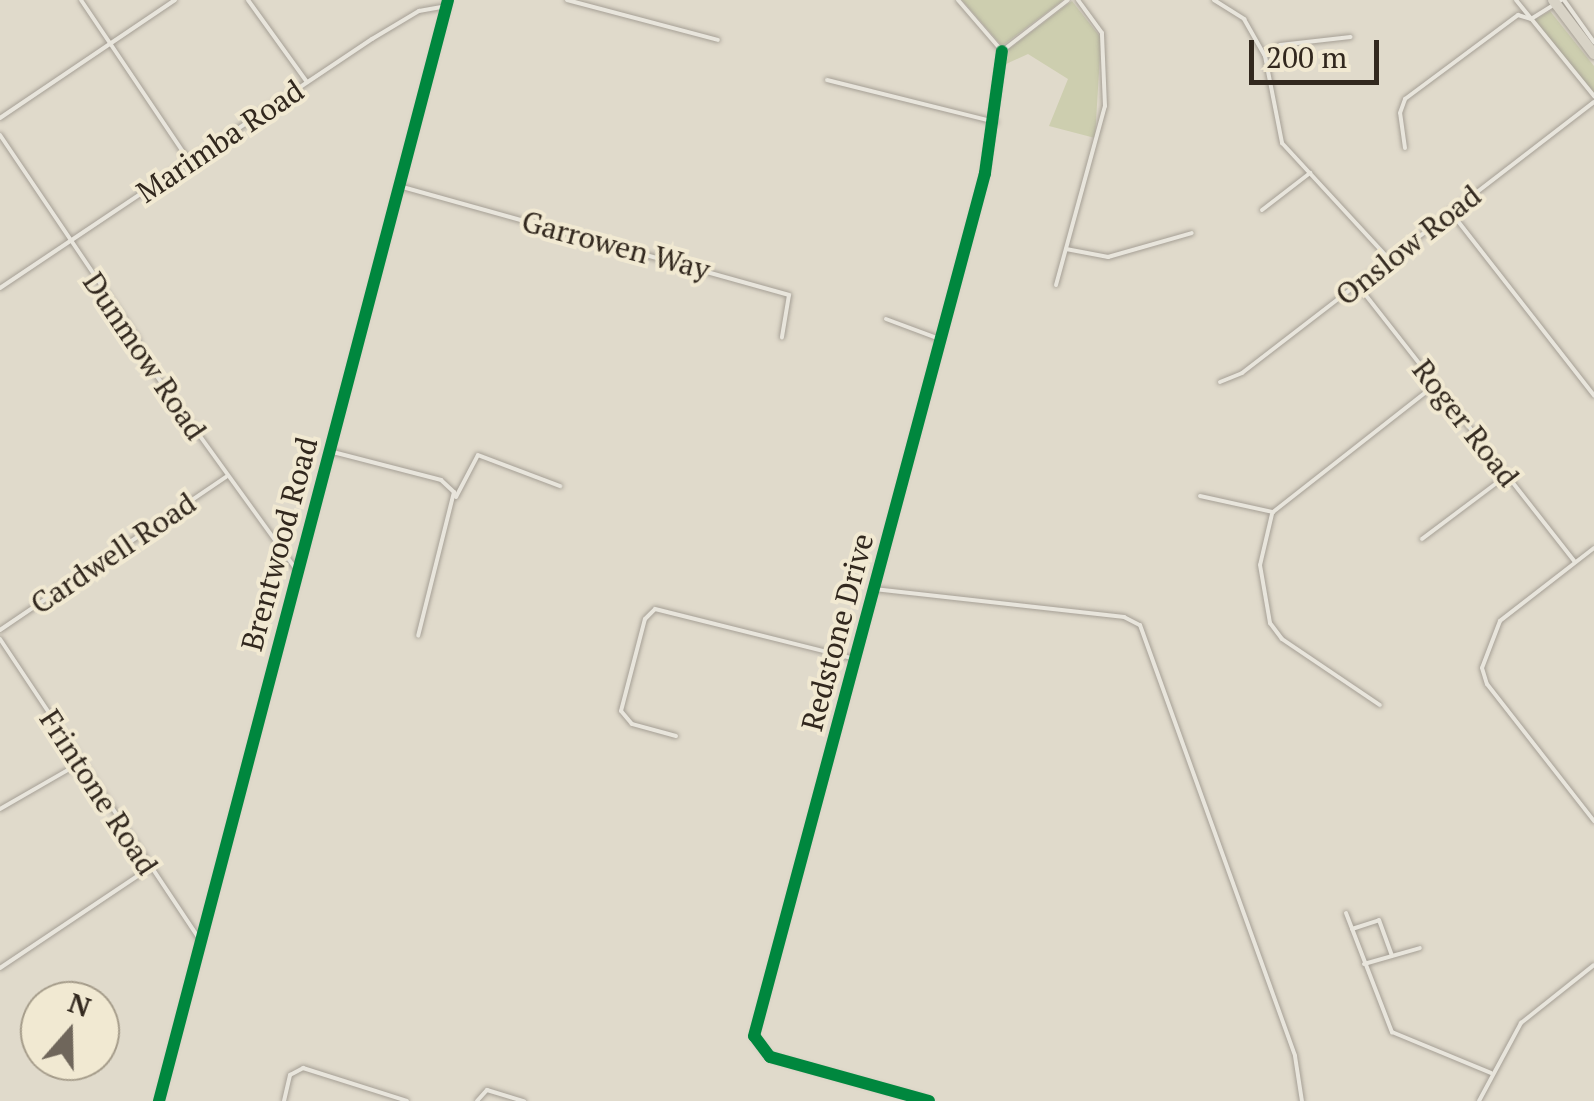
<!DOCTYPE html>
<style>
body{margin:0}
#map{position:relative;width:1594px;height:1101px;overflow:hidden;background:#e0dacb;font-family:"PT Serif",serif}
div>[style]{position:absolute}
.green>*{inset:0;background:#cdceaf}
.roads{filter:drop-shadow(0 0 2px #a59f95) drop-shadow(0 0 2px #a59f95)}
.minor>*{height:4px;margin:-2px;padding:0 2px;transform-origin:2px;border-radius:2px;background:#e8e5dc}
.trunk>*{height:10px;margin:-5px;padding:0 5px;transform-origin:5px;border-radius:5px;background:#d8d3c6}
.cycleway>*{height:12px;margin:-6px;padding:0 6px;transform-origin:6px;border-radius:6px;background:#00873e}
span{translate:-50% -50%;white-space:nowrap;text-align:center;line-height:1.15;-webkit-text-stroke:8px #f1e9d2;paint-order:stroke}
.street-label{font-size:30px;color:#32281e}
.north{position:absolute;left:20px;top:981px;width:100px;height:100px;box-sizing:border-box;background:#f1e9d2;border:2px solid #a59c8a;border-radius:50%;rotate:20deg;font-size:28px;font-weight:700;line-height:40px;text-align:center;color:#32281e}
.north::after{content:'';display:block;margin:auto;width:35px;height:45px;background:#6f665b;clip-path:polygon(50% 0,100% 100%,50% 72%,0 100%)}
.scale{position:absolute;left:1249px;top:40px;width:130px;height:45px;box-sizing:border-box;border:5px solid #32281e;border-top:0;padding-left:12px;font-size:30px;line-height:35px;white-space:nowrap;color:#32281e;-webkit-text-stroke:8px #f1e9d2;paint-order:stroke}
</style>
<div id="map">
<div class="green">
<div style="clip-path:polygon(962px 0,1063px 0,1002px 46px)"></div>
<div style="clip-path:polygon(1072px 1px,1101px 38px,1095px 138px,1049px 126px,1068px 79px,1028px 54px,1006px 64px,1009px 49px)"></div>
<div style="clip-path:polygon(1550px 11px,1594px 66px,1594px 93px,1534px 20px)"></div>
</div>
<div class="roads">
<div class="minor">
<div style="left:81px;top:0;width:195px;rotate:56.1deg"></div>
<div style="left:248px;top:0;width:101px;rotate:54.3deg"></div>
<div style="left:567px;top:0;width:156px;rotate:14.8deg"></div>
<div style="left:958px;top:0;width:67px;rotate:49.2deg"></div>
<div style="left:1214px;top:0;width:36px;rotate:32deg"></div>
<div style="left:1244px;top:19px;width:43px;rotate:60.4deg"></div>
<div style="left:1265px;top:56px;width:89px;rotate:78.9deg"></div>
<div style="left:1282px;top:143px;width:158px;rotate:47.3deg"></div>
<div style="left:1516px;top:0;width:124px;rotate:50.9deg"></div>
<div style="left:1564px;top:0;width:52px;rotate:54.5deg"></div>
<div style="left:1002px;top:51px;width:83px;rotate:-37.7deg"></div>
<div style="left:1264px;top:54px;width:18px;rotate:-29deg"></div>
<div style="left:1280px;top:45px;width:71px;rotate:-6.4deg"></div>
<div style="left:827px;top:80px;width:174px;rotate:14deg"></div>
<div style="left:0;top:118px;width:211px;rotate:-34deg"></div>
<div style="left:0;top:135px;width:245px;rotate:56deg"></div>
<div style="left:137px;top:338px;width:20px;rotate:72deg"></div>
<div style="left:143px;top:357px;width:265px;rotate:54.2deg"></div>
<div style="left:1405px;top:148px;width:35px;rotate:-98deg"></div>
<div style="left:1400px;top:113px;width:15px;rotate:-70deg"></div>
<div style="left:1405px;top:99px;width:141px;rotate:-36.6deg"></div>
<div style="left:1518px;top:15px;width:14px;rotate:17deg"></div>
<div style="left:1531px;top:19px;width:36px;rotate:-32deg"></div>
<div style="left:399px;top:186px;width:405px;rotate:15.6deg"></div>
<div style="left:789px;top:295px;width:43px;rotate:99.5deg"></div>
<div style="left:1262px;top:210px;width:61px;rotate:-37.6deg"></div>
<div style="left:1450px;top:211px;width:234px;rotate:52deg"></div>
<div style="left:1066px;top:249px;width:43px;rotate:10.8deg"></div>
<div style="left:1108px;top:257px;width:87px;rotate:-15.9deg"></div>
<div style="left:1357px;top:284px;width:353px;rotate:51.9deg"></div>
<div style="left:1056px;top:285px;width:186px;rotate:-74.7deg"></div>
<div style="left:1105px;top:106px;width:73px;rotate:-92.4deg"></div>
<div style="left:1102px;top:33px;width:41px;rotate:-126deg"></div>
<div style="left:0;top:288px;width:448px;rotate:-33.8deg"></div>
<div style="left:372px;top:39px;width:55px;rotate:-30.8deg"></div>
<div style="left:419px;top:11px;width:27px;rotate:-10deg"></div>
<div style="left:886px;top:319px;width:54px;rotate:20.4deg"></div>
<div style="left:1220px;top:382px;width:24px;rotate:-22deg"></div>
<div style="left:1242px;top:373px;width:444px;rotate:-37.6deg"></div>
<div style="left:329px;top:451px;width:116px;rotate:14.5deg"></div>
<div style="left:441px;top:480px;width:18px;rotate:43deg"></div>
<div style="left:454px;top:492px;width:148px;rotate:104deg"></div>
<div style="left:1200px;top:496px;width:75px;rotate:12.4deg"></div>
<div style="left:1273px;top:512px;width:206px;rotate:-38.1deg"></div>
<div style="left:456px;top:497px;width:47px;rotate:-62.4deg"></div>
<div style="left:478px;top:455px;width:88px;rotate:20.7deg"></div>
<div style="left:1272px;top:514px;width:52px;rotate:103.2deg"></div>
<div style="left:1260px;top:565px;width:59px;rotate:80.2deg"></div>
<div style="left:1270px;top:623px;width:20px;rotate:53deg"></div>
<div style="left:1282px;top:639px;width:118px;rotate:34deg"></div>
<div style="left:1422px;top:539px;width:105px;rotate:-36.9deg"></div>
<div style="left:1594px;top:548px;width:119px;rotate:142.2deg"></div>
<div style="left:1500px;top:621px;width:50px;rotate:111deg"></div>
<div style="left:1482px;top:668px;width:17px;rotate:73deg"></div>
<div style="left:1487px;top:684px;width:174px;rotate:52deg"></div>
<div style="left:874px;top:589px;width:252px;rotate:6.4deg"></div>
<div style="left:1124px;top:617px;width:18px;rotate:27deg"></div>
<div style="left:1140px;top:625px;width:458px;rotate:70.2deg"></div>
<div style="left:1295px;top:1056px;width:46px;rotate:81.2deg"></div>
<div style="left:0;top:630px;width:273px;rotate:-34.1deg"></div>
<div style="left:0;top:639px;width:364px;rotate:56.4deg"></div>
<div style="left:676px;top:736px;width:46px;rotate:-164.7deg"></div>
<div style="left:632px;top:724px;width:17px;rotate:-130deg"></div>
<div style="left:621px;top:711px;width:95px;rotate:-75.4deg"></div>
<div style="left:645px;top:619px;width:14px;rotate:-45deg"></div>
<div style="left:655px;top:609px;width:206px;rotate:14deg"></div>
<div style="left:0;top:809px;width:92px;rotate:-29.9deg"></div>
<div style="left:1346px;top:913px;width:128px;rotate:68.9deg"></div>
<div style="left:1392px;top:1032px;width:107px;rotate:22.5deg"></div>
<div style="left:1352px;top:929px;width:28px;rotate:-18deg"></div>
<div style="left:1379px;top:920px;width:38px;rotate:70deg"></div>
<div style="left:1364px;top:964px;width:58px;rotate:-15.9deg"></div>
<div style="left:0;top:968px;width:178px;rotate:-33.8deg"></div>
<div style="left:159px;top:1101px;width:1138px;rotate:-75.29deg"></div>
<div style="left:284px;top:1101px;width:27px;rotate:-77deg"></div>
<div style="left:290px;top:1075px;width:15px;rotate:-28deg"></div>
<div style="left:303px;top:1068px;width:109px;rotate:17.6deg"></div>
<div style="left:477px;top:1101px;width:15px;rotate:-48deg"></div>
<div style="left:487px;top:1090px;width:39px;rotate:17deg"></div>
<div style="left:929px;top:1101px;width:165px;rotate:-164.5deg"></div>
<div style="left:770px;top:1057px;width:26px;rotate:-127deg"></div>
<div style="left:754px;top:1036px;width:893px;rotate:-75.01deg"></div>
<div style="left:985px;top:173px;width:123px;rotate:-82.1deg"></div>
<div style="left:1479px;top:1101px;width:89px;rotate:-61.7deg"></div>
<div style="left:1521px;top:1023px;width:93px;rotate:-38.5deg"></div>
</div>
<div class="trunk">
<div style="left:1553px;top:0;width:68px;rotate:52.8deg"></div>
</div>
</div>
<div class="cycleway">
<div style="left:159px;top:1101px;width:1138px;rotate:-75.29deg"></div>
<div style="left:929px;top:1101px;width:165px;rotate:-164.5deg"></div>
<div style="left:770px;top:1057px;width:26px;rotate:-127deg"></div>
<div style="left:754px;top:1036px;width:893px;rotate:-75.01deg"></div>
<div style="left:985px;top:173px;width:123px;rotate:-82.1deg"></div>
</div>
<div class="street-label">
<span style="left:220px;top:141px;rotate:-34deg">Marimba Road</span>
<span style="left:616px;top:245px;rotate:15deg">Garrowen Way</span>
<span style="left:1408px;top:245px;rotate:-38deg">Onslow Road</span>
<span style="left:145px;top:356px;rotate:56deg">Dunmow Road</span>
<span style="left:1466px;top:423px;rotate:52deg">Roger Road</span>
<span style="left:279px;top:544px;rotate:-75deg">Brentwood Road</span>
<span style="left:113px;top:553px;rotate:-34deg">Cardwell Road</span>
<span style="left:837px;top:632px;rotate:-75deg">Redstone Drive</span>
<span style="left:99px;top:792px;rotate:57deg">Frintone Road</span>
</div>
<div class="north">N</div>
<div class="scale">200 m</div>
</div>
